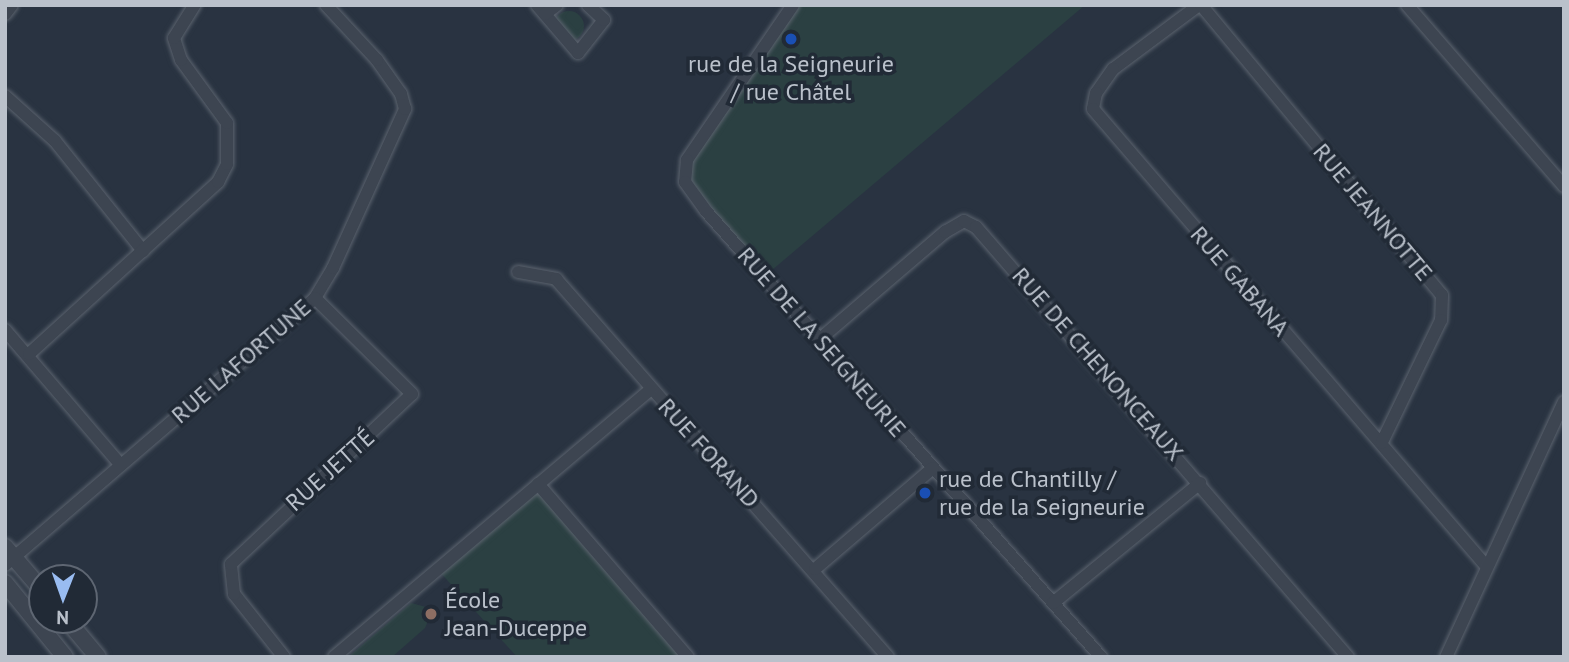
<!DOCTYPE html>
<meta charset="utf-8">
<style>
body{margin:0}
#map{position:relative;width:1569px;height:662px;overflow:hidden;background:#293341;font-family:"PT Sans",sans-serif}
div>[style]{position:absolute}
.green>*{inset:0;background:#2b4042}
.round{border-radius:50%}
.roads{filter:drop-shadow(0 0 2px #5b636e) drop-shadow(0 0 2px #5b636e)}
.minor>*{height:12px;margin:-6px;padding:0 6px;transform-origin:6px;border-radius:6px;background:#3d4551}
.tertiary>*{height:16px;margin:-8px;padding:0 8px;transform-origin:8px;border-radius:8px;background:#3d4551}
.dots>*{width:19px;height:19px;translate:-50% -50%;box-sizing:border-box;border:4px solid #212a36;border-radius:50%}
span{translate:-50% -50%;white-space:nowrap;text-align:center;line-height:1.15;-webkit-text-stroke:7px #212a36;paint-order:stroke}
.poi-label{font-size:24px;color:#bac1cb}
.left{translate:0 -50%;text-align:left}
.street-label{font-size:24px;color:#bac1cb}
.frame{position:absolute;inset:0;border:7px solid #bac1cb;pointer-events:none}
.north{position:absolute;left:28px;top:564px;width:70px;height:70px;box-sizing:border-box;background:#212a36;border:2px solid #5e6672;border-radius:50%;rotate:181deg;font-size:19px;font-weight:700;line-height:28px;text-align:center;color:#bac1cb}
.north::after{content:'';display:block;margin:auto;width:24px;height:32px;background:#99bcf1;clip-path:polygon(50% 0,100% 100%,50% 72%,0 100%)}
</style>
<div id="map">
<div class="green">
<div style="clip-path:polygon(794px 5px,1085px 5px,765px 276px,704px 210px,684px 168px)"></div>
<div class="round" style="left:554px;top:11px;width:30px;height:30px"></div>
<div style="clip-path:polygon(538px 484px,688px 657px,517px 657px,437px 569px)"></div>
<div style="clip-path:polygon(411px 603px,426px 607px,430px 616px,425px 628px,392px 657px,348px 657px)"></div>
</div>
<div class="roads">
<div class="minor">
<div style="left:537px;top:5px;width:63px;rotate:49.5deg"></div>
<div style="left:578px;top:53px;width:42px;rotate:-51.8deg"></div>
<div style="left:604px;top:20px;width:22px;rotate:-137deg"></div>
<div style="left:793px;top:5px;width:188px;rotate:124.4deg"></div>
<div style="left:687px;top:160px;width:22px;rotate:95deg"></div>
<div style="left:685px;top:182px;width:36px;rotate:54deg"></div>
<div style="left:706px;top:211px;width:596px;rotate:48.47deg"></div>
<div style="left:1199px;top:5px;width:107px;rotate:143.3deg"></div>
<div style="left:1113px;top:69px;width:29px;rotate:125deg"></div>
<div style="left:1096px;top:93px;width:16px;rotate:101deg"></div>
<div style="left:1093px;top:109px;width:604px;rotate:49.3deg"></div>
<div style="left:1201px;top:5px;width:377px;rotate:50.3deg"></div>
<div style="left:1442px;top:295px;width:25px;rotate:92deg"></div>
<div style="left:1441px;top:320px;width:136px;rotate:115.8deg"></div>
<div style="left:1407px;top:5px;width:240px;rotate:49.1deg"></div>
<div style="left:5px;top:14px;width:11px;rotate:-52deg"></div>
<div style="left:545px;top:14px;width:15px;rotate:-37deg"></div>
<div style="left:5px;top:96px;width:67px;rotate:42deg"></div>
<div style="left:55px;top:141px;width:141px;rotate:51.3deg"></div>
<div style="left:518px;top:272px;width:39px;rotate:10deg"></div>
<div style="left:556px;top:279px;width:503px;rotate:48.71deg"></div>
<div style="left:5px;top:330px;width:177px;rotate:49.4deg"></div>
<div style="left:820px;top:339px;width:165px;rotate:-40.6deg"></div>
<div style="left:945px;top:232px;width:22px;rotate:-30deg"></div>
<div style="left:964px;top:221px;width:13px;rotate:27deg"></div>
<div style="left:976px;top:227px;width:569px;rotate:49.14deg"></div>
<div style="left:29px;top:354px;width:256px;rotate:-42.3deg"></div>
<div style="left:218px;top:182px;width:20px;rotate:-63deg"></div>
<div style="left:227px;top:164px;width:41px;rotate:-90deg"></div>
<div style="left:227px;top:123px;width:78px;rotate:-126.1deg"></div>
<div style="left:181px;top:60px;width:23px;rotate:-108deg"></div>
<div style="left:174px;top:38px;width:39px;rotate:-58deg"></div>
<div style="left:538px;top:484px;width:229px;rotate:49.1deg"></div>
<div style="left:5px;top:565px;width:409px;rotate:-40.7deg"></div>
<div style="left:315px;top:298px;width:35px;rotate:-59deg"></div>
<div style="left:333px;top:268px;width:175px;rotate:-65.6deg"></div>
<div style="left:405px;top:109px;width:16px;rotate:-105deg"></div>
<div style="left:401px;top:94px;width:42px;rotate:-125.2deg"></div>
<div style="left:377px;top:60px;width:75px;rotate:-132.8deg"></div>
<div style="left:815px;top:569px;width:155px;rotate:-40.6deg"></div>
<div style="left:1053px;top:603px;width:190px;rotate:-39.2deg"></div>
<div style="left:284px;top:657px;width:80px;rotate:-128.4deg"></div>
<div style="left:234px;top:594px;width:30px;rotate:-96deg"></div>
<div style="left:231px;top:564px;width:248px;rotate:-43.2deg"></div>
<div style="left:412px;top:394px;width:136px;rotate:-135.3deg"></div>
<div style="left:334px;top:657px;width:415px;rotate:-40.2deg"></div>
<div style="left:1446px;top:657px;width:281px;rotate:-65.2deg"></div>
</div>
<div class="tertiary">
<div style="left:5px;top:547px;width:57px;rotate:49.3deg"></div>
<div style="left:5px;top:583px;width:95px;rotate:51deg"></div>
<div style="left:67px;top:620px;width:48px;rotate:50deg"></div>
</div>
</div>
<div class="dots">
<div style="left:791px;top:39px;background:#1a4fb4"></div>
<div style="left:925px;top:493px;background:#1a4fb4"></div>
<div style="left:431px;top:614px;background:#8d6e63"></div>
</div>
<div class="poi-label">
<span style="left:791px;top:78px">rue de la Seigneurie<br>/ rue Châtel</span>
<span class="left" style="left:939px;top:493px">rue de Chantilly /<br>rue de la Seigneurie</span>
<span class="left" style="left:445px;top:614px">École<br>Jean-Duceppe</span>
</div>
<div class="street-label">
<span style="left:1373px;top:212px;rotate:50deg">RUE JEANNOTTE</span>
<span style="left:1240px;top:281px;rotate:49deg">RUE GABANA</span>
<span style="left:822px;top:342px;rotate:49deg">RUE DE LA SEIGNEURIE</span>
<span style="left:241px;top:361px;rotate:-41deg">RUE LAFORTUNE</span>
<span style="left:1098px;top:364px;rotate:49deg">RUE DE CHENONCEAUX</span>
<span style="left:709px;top:453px;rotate:48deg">RUE FORAND</span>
<span style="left:330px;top:470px;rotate:-42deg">RUE JETTÉ</span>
</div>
<div class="frame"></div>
<div class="north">N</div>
</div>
